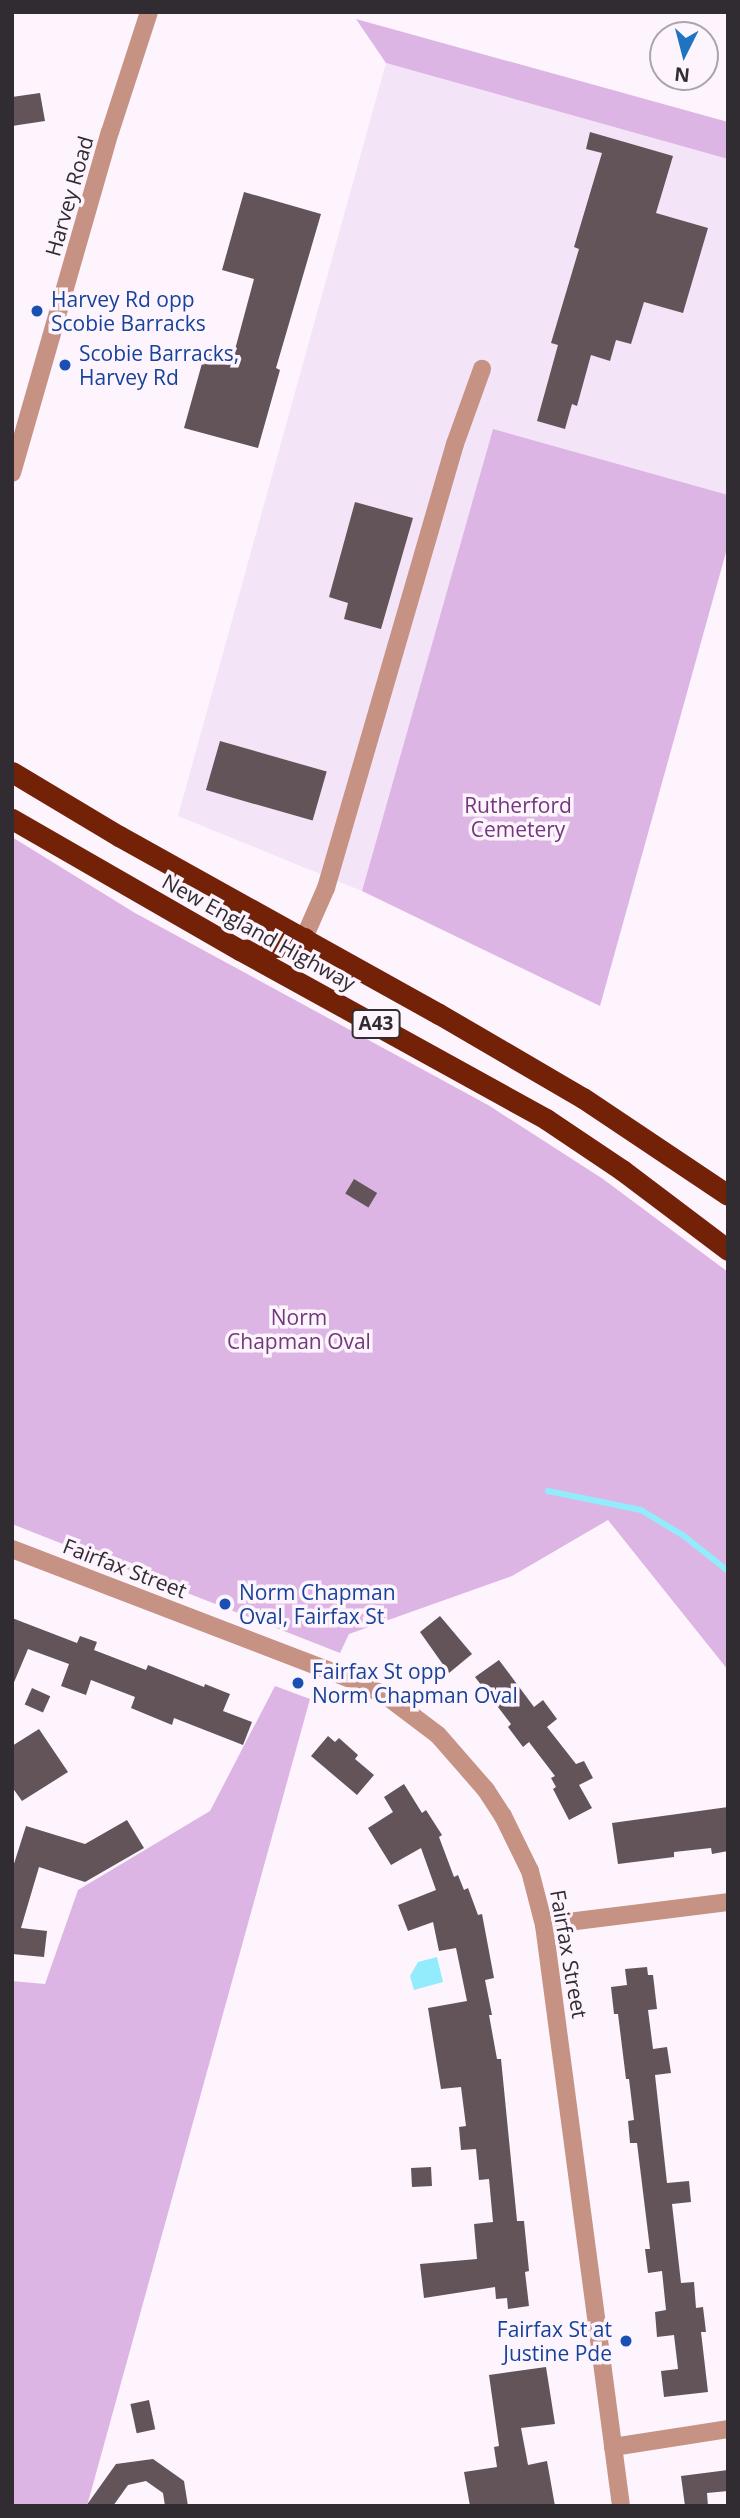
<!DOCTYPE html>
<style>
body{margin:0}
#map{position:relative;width:740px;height:2518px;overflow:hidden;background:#fdf4fe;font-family:"Open Sans",sans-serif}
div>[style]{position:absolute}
.built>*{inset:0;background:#f4e4f7}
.green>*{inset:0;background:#ddb5e4}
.water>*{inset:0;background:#92ecfb}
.stream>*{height:6px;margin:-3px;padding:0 3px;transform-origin:3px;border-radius:3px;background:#92ecfb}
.building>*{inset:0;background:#625459;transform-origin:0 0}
.minor>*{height:18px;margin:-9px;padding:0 9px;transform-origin:9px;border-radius:9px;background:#c69283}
.highway>*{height:21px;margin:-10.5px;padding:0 10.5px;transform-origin:10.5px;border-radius:10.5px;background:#732208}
.dots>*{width:19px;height:19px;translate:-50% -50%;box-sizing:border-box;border:4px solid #fdf4fe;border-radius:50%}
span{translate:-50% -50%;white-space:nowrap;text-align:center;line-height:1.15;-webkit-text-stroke:7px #fdf4fe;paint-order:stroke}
.shield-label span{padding:2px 5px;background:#fdf4fe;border:2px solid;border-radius:5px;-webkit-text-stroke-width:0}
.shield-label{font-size:19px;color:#302c31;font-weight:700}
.street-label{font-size:21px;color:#302c31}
.transit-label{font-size:21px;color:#164399}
.left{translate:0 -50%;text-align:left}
.right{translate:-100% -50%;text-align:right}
.park-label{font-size:21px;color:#70397a}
.frame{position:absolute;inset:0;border:14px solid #302c31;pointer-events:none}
.north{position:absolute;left:649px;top:21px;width:70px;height:70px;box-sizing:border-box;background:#fdf4fe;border:2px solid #aba4ac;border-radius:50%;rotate:186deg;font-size:19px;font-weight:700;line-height:28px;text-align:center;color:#302c31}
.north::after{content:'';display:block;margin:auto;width:24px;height:32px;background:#1f74c2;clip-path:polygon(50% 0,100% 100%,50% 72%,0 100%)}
</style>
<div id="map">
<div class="built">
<div style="clip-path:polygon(386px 63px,728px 159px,728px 495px,493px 430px,362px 891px,178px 816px)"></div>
</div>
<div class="green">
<div style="clip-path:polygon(356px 19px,728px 122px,728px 159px,386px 63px)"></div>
<div style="clip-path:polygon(493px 429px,728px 495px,728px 545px,600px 1006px,362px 891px)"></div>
<div style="clip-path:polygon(12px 837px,135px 913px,488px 1105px,603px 1179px,728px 1272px,728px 1670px,608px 1520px,512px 1576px,349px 1634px,340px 1653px,12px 1524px)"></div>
<div style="clip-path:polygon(275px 1686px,310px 1699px,87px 2506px,12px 2506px,12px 1981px,45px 1984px,78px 1890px,210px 1811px)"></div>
</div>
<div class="water">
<div style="clip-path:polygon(437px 1957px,443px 1982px,414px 1990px,410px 1976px,418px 1962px)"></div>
</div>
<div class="stream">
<div style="left:548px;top:1491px;width:95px;rotate:11.5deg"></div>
<div style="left:641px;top:1510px;width:50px;rotate:31.2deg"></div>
<div style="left:684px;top:1536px;width:56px;rotate:38.5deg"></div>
</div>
<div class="building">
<div style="clip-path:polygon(40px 93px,45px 121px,12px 126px,12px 97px)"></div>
<div style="clip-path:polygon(590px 132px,673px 156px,656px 213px,708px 228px,683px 313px,644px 302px,631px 344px,616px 340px,610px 361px,591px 355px,577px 406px,572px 404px,565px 429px,537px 421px,558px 345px,551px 343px,579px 249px,574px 247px,602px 153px,586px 149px)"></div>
<div style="clip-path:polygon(244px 192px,321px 214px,276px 368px,280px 370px,258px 448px,184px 428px,206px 349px,233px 357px,254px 279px,222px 270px)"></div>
<div style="clip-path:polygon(355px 502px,413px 518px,381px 629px,344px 619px,348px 603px,329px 597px)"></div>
<div style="left:220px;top:741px;width:111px;height:51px;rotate:16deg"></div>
<div style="left:354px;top:1179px;width:27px;height:17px;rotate:31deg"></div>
<div style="clip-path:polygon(440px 1616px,472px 1654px,449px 1673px,420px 1632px)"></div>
<div style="clip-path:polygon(12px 1618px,77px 1643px,80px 1636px,97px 1642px,94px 1650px,146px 1670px,148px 1665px,204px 1687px,205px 1684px,230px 1694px,223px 1711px,252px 1722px,243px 1745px,174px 1718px,172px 1725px,131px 1708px,135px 1697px,91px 1680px,86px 1695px,61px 1686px,69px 1664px,28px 1649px,12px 1687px)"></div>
<div style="clip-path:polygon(499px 1660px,534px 1707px,543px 1700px,557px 1719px,547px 1727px,576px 1764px,584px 1761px,593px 1778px,579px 1785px,592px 1808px,569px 1820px,553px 1789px,556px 1787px,551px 1778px,555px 1776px,529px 1742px,523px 1747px,508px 1727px,511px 1724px,475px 1677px)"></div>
<div style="left:32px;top:1688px;width:20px;height:18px;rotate:24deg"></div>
<div style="clip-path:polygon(39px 1729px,68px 1772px,22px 1801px,12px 1787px,12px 1746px)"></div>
<div style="clip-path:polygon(328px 1736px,335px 1742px,339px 1738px,358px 1755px,355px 1759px,374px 1775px,357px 1795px,311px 1756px)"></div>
<div style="clip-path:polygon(404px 1784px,422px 1813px,426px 1810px,442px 1835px,439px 1837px,454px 1877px,458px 1875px,464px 1890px,468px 1888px,478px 1915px,482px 1914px,494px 1978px,485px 1980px,492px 2015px,489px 2015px,497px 2059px,501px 2059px,517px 2221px,524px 2221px,529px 2271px,525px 2272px,529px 2306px,508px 2309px,507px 2298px,496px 2299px,495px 2287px,424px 2298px,420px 2264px,477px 2259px,474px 2224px,493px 2222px,489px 2179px,479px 2180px,476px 2149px,461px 2150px,459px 2127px,466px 2126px,461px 2087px,441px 2089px,428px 2008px,467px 2001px,456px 1948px,439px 1951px,433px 1922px,408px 1931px,398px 1905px,436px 1890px,421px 1848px,391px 1865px,368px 1828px,393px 1812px,384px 1797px)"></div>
<div style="clip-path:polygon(728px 1807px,728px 1851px,712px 1854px,711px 1848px,674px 1852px,674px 1857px,618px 1864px,612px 1823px)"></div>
<div style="clip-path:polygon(127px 1820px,144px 1848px,85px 1882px,39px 1867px,21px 1928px,47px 1931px,44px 1957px,12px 1954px,12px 1870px,26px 1826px,85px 1844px)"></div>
<div style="clip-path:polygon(647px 1967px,648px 1975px,653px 1975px,657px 2009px,648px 2010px,653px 2049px,667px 2047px,671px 2073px,655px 2075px,667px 2183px,689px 2181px,691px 2202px,672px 2204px,681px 2283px,694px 2282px,696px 2308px,703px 2307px,706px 2332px,701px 2332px,708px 2392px,664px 2397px,661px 2371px,678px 2369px,674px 2335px,657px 2337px,655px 2312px,666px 2310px,662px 2271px,648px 2273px,645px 2249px,650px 2249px,637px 2143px,630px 2143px,628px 2121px,634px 2120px,629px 2079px,626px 2079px,618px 2014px,614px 2014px,611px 1987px,627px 1985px,625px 1969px)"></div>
<div style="left:431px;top:2167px;width:19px;height:20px;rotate:87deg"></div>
<div style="clip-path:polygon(546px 2367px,555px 2424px,521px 2428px,528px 2465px,547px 2461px,555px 2506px,470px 2506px,464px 2472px,497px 2467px,494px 2447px,499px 2446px,489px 2375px)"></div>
<div style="left:149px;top:2400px;width:30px;height:19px;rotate:78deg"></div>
<div style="clip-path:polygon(153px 2459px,184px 2481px,188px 2506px,165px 2506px,163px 2493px,146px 2481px,128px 2485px,113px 2506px,86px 2506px,116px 2464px)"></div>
<div style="clip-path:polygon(728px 2470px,728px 2491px,707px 2493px,708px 2506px,685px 2506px,681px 2476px)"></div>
</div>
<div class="minor">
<div style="left:12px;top:473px;width:355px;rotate:-74deg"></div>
<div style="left:110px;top:132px;width:126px;rotate:-72deg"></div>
<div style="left:304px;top:938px;width:55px;rotate:-66.3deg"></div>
<div style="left:326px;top:888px;width:462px;rotate:-73.8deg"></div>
<div style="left:455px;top:444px;width:80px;rotate:-70.2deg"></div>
<div style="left:12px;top:1549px;width:376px;rotate:21deg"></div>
<div style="left:363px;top:1684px;width:30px;rotate:28deg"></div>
<div style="left:389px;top:1698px;width:61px;rotate:37.1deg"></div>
<div style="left:438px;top:1735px;width:73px;rotate:48.9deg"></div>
<div style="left:486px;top:1790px;width:31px;rotate:57deg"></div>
<div style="left:503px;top:1816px;width:61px;rotate:63.9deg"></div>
<div style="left:530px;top:1871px;width:56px;rotate:75.5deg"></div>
<div style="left:544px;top:1925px;width:586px;rotate:82.45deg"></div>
<div style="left:544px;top:1925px;width:185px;rotate:-7.1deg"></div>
<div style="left:613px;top:2447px;width:116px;rotate:-8.9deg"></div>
</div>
<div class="highway">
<div style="left:12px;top:772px;width:125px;rotate:30.9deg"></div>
<div style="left:119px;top:836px;width:366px;rotate:29.1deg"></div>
<div style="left:439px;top:1014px;width:167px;rotate:30.3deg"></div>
<div style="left:583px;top:1098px;width:174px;rotate:33.8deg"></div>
<div style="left:12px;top:819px;width:263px;rotate:29.9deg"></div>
<div style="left:240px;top:950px;width:350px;rotate:28.9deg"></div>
<div style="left:546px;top:1119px;width:92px;rotate:33.9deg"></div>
<div style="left:622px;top:1170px;width:133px;rotate:37deg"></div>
<div style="left:242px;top:950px;width:45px;rotate:-5.1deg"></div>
<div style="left:287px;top:946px;width:19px;rotate:-25deg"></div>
</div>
<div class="dots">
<div style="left:37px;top:311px;background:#1a4fb4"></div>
<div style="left:65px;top:365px;background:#1a4fb4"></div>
<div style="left:225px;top:1604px;background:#1a4fb4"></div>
<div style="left:298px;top:1683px;background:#1a4fb4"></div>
<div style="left:626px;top:2341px;background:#1a4fb4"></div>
</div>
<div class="shield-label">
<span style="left:376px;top:1024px">A43</span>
</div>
<div class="street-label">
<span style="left:69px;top:196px;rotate:-74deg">Harvey Road</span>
<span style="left:259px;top:932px;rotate:29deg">New England Highway</span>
<span style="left:125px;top:1568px;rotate:21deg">Fairfax Street</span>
<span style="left:569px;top:1954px;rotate:80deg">Fairfax Street</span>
</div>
<div class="transit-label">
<span class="left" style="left:51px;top:311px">Harvey Rd opp<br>Scobie Barracks</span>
<span class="left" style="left:79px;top:365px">Scobie Barracks,<br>Harvey Rd</span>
<span class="left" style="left:239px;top:1604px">Norm Chapman<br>Oval, Fairfax St</span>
<span class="left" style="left:312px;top:1683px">Fairfax St opp<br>Norm Chapman Oval</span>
<span class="right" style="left:612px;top:2341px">Fairfax St at<br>Justine Pde</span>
</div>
<div class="park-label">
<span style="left:518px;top:817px">Rutherford<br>Cemetery</span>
<span style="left:299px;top:1329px">Norm<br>Chapman Oval</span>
</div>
<div class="frame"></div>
<div class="north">N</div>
</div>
